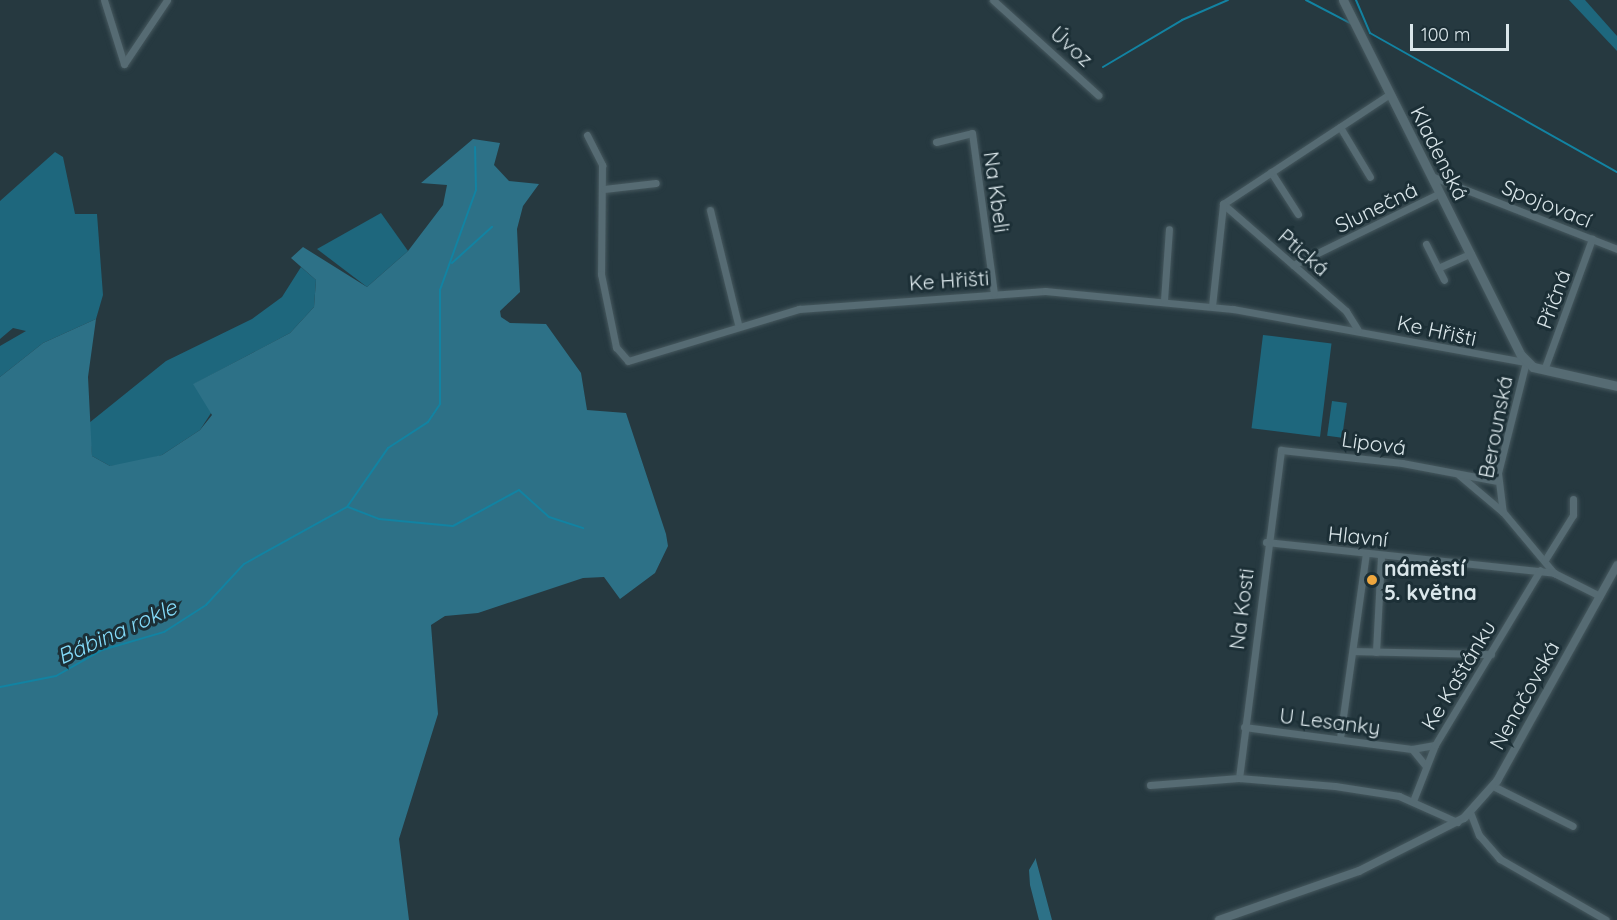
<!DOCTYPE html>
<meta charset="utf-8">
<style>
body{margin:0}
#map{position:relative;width:1617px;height:920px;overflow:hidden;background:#263940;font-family:Quicksand,sans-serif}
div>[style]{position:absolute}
.green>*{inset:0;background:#1e677d;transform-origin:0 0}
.forest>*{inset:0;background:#2d7187}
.stream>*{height:2px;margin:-1px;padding:0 1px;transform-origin:1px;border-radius:1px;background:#1283a2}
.roads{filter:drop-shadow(0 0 2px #46585e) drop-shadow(0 0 2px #46585e)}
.minor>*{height:7px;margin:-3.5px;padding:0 3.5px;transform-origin:3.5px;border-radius:3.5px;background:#566b73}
.tertiary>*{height:8px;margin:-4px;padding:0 4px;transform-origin:4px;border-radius:4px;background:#566b73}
.secondary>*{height:9px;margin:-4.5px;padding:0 4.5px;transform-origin:4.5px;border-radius:4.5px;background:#566b73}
.dots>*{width:16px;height:16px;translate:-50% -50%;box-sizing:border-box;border:3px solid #1c2f36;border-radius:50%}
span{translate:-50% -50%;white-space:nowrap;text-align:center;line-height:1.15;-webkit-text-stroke:6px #1c2f36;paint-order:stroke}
.street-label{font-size:21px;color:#dae6ea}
.poi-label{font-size:21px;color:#dae6ea;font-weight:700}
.left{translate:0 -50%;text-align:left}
.water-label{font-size:22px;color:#85dcfa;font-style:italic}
.scale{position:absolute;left:1410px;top:24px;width:99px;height:27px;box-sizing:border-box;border:3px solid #dae6ea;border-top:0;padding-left:8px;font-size:18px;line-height:21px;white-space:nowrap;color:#dae6ea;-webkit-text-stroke:4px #1c2f36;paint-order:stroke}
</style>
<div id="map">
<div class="green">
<div style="clip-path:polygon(1569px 0,1585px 0,1617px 36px,1617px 51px)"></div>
<div style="clip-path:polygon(55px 152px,63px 157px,75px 214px,97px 214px,103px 295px,96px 319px,43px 343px,0 377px,0 346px,26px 331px,13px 328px,0 339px,0 201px)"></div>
<div style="clip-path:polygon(381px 213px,408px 251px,367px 287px,317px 249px)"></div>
<div style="clip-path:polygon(301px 267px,316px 280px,314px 307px,290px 333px,194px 384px,213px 410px,200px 430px,162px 455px,129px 465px,110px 466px,92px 456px,89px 423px,166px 361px,252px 319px,282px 297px)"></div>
<div style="left:1263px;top:335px;width:69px;height:94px;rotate:7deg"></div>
<div style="left:1332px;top:401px;width:15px;height:35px;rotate:8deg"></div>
</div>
<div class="forest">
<div style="clip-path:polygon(473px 139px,500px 143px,494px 165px,509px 181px,539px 184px,523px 206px,517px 229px,520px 292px,500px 311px,501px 317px,510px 323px,546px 324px,581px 373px,587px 410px,626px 413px,666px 534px,668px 546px,655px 573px,620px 599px,604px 577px,583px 578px,478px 613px,445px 616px,431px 625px,438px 714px,399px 839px,409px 920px,0 920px,0 377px,43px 343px,96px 319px,88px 377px,92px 456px,110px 466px,162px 455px,200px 430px,212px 415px,193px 384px,290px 333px,314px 307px,316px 280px,291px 258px,303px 247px,367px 287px,408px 251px,443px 205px,447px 185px,421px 183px)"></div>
<div style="clip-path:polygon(1036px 858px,1036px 860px,1052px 920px,1039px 920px,1030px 885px,1029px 870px)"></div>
</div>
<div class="stream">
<div style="left:1306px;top:0;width:52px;rotate:27.6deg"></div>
<div style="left:1356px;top:0;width:36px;rotate:67deg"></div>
<div style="left:1370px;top:33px;width:283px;rotate:29.4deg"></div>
<div style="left:1103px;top:67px;width:92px;rotate:-30.7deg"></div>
<div style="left:1182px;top:20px;width:50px;rotate:-23.5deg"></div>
<div style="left:452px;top:263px;width:54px;rotate:-42deg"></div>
<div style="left:348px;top:507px;width:33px;rotate:21deg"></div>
<div style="left:379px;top:519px;width:74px;rotate:5.4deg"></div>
<div style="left:453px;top:526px;width:75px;rotate:-28.6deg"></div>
<div style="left:519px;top:490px;width:40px;rotate:42deg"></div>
<div style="left:549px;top:517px;width:36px;rotate:18deg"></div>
<div style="left:0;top:687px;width:57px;rotate:-11.1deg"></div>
<div style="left:56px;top:676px;width:53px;rotate:-29.5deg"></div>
<div style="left:102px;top:650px;width:65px;rotate:-16.2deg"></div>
<div style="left:164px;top:632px;width:50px;rotate:-32.7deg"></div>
<div style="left:206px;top:605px;width:56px;rotate:-47.2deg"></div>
<div style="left:244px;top:564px;width:118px;rotate:-29deg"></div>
<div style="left:347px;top:507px;width:72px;rotate:-55.2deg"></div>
<div style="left:388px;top:448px;width:48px;rotate:-33deg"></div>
<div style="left:428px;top:422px;width:22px;rotate:-56deg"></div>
<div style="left:440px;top:404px;width:114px;rotate:-90deg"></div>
<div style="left:440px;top:290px;width:106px;rotate:-70.2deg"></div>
<div style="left:476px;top:190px;width:43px;rotate:-91.3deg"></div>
</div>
<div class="roads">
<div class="minor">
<div style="left:104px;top:0;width:67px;rotate:72.6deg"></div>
<div style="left:124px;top:64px;width:77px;rotate:-56.1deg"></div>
<div style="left:993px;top:0;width:142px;rotate:42.1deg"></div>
<div style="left:1340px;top:127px;width:58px;rotate:59deg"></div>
<div style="left:587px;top:135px;width:34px;rotate:63deg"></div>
<div style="left:602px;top:165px;width:109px;rotate:90.5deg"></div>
<div style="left:601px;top:274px;width:75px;rotate:78.4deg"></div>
<div style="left:616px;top:347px;width:18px;rotate:49deg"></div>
<div style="left:628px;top:361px;width:179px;rotate:-16.9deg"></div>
<div style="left:799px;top:309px;width:247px;rotate:-4.2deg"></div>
<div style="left:1045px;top:291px;width:189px;rotate:5.5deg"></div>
<div style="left:1233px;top:309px;width:298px;rotate:10.3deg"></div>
<div style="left:1526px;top:362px;width:114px;rotate:104.2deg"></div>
<div style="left:1498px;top:473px;width:39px;rotate:83deg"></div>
<div style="left:1503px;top:512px;width:80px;rotate:50.1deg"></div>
<div style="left:1554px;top:573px;width:51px;rotate:26.6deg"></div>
<div style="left:936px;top:142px;width:37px;rotate:-14deg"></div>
<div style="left:972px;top:133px;width:162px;rotate:82.2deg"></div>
<div style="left:1271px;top:172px;width:50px;rotate:57.3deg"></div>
<div style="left:1431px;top:176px;width:200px;rotate:21.4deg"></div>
<div style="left:604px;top:189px;width:52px;rotate:-6.6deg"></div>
<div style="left:1223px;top:204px;width:200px;rotate:-33.4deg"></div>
<div style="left:1223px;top:204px;width:163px;rotate:41deg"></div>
<div style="left:1346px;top:311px;width:22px;rotate:58deg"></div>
<div style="left:710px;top:210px;width:117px;rotate:76.2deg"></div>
<div style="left:1426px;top:244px;width:40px;rotate:63.4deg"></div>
<div style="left:1293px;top:265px;width:164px;rotate:-26.1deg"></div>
<div style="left:1438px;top:268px;width:36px;rotate:-24deg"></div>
<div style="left:1164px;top:300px;width:71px;rotate:-86deg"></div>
<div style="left:1212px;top:306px;width:103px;rotate:-83.8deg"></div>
<div style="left:1544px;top:370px;width:140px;rotate:-69.9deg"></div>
<div style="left:1459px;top:475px;width:57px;rotate:40.1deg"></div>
<div style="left:1266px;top:542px;width:290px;rotate:6.1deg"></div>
<div style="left:1545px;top:560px;width:53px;rotate:-58.1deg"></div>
<div style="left:1573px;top:515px;width:16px;rotate:-90deg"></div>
<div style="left:1354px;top:651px;width:137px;rotate:1.3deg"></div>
<div style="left:1376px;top:652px;width:97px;rotate:-87deg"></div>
<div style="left:1244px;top:727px;width:169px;rotate:7.5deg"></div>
<div style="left:1412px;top:749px;width:23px;rotate:-10deg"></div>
<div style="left:1340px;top:738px;width:186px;rotate:-82deg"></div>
<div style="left:1412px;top:749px;width:21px;rotate:51deg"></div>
<div style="left:1239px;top:778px;width:331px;rotate:-82.7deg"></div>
<div style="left:1281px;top:450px;width:122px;rotate:6.1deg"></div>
<div style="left:1402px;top:463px;width:97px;rotate:10.7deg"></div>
<div style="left:1150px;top:785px;width:89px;rotate:-4.5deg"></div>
<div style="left:1239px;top:778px;width:96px;rotate:4.8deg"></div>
<div style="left:1335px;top:786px;width:65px;rotate:8.9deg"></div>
<div style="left:1399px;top:796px;width:64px;rotate:24.1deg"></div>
<div style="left:1493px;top:786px;width:89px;rotate:26.6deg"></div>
<div style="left:1413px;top:801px;width:60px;rotate:-68.6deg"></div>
<div style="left:1435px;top:745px;width:204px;rotate:-59deg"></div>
<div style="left:1470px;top:812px;width:25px;rotate:69deg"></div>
<div style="left:1479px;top:835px;width:32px;rotate:49deg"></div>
<div style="left:1500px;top:859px;width:122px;rotate:29.9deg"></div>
</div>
<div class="tertiary">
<div style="left:1219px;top:920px;width:148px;rotate:-19.3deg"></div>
<div style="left:1359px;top:871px;width:118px;rotate:-26.8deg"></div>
<div style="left:1464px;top:818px;width:50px;rotate:-48.3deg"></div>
<div style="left:1497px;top:781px;width:247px;rotate:-60.9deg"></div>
</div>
<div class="secondary">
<div style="left:1343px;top:0;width:397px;rotate:63.4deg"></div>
<div style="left:1521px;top:355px;width:17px;rotate:45deg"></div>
<div style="left:1533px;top:367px;width:86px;rotate:12.7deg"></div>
</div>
</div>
<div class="dots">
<div style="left:1372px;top:580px;background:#efa73e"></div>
</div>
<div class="street-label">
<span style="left:1072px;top:46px;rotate:42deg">Úvoz</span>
<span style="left:1440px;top:153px;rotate:63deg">Kladenská</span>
<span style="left:997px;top:192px;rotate:82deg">Na Kbeli</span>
<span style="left:1547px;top:203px;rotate:22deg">Spojovací</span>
<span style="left:1376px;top:207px;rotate:-26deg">Slunečná</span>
<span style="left:1304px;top:252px;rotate:41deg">Ptická</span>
<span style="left:949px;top:280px;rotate:-4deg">Ke Hřišti</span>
<span style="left:1553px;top:299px;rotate:-70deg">Příčná</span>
<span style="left:1437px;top:330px;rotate:12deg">Ke Hřišti</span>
<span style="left:1495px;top:427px;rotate:-79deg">Berounská</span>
<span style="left:1374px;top:443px;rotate:8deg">Lipová</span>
<span style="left:1358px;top:536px;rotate:6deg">Hlavní</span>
<span style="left:1241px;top:609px;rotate:-83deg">Na Kosti</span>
<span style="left:1458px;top:675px;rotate:-59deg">Ke Kaštánku</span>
<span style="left:1524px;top:695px;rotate:-61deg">Nenačovská</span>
<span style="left:1330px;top:721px;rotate:7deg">U Lesanky</span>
</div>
<div class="poi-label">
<span class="left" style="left:1384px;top:580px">náměstí<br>5. května</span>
</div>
<div class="water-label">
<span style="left:117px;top:632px;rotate:-24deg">Bábina rokle</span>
</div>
<div class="scale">100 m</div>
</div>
